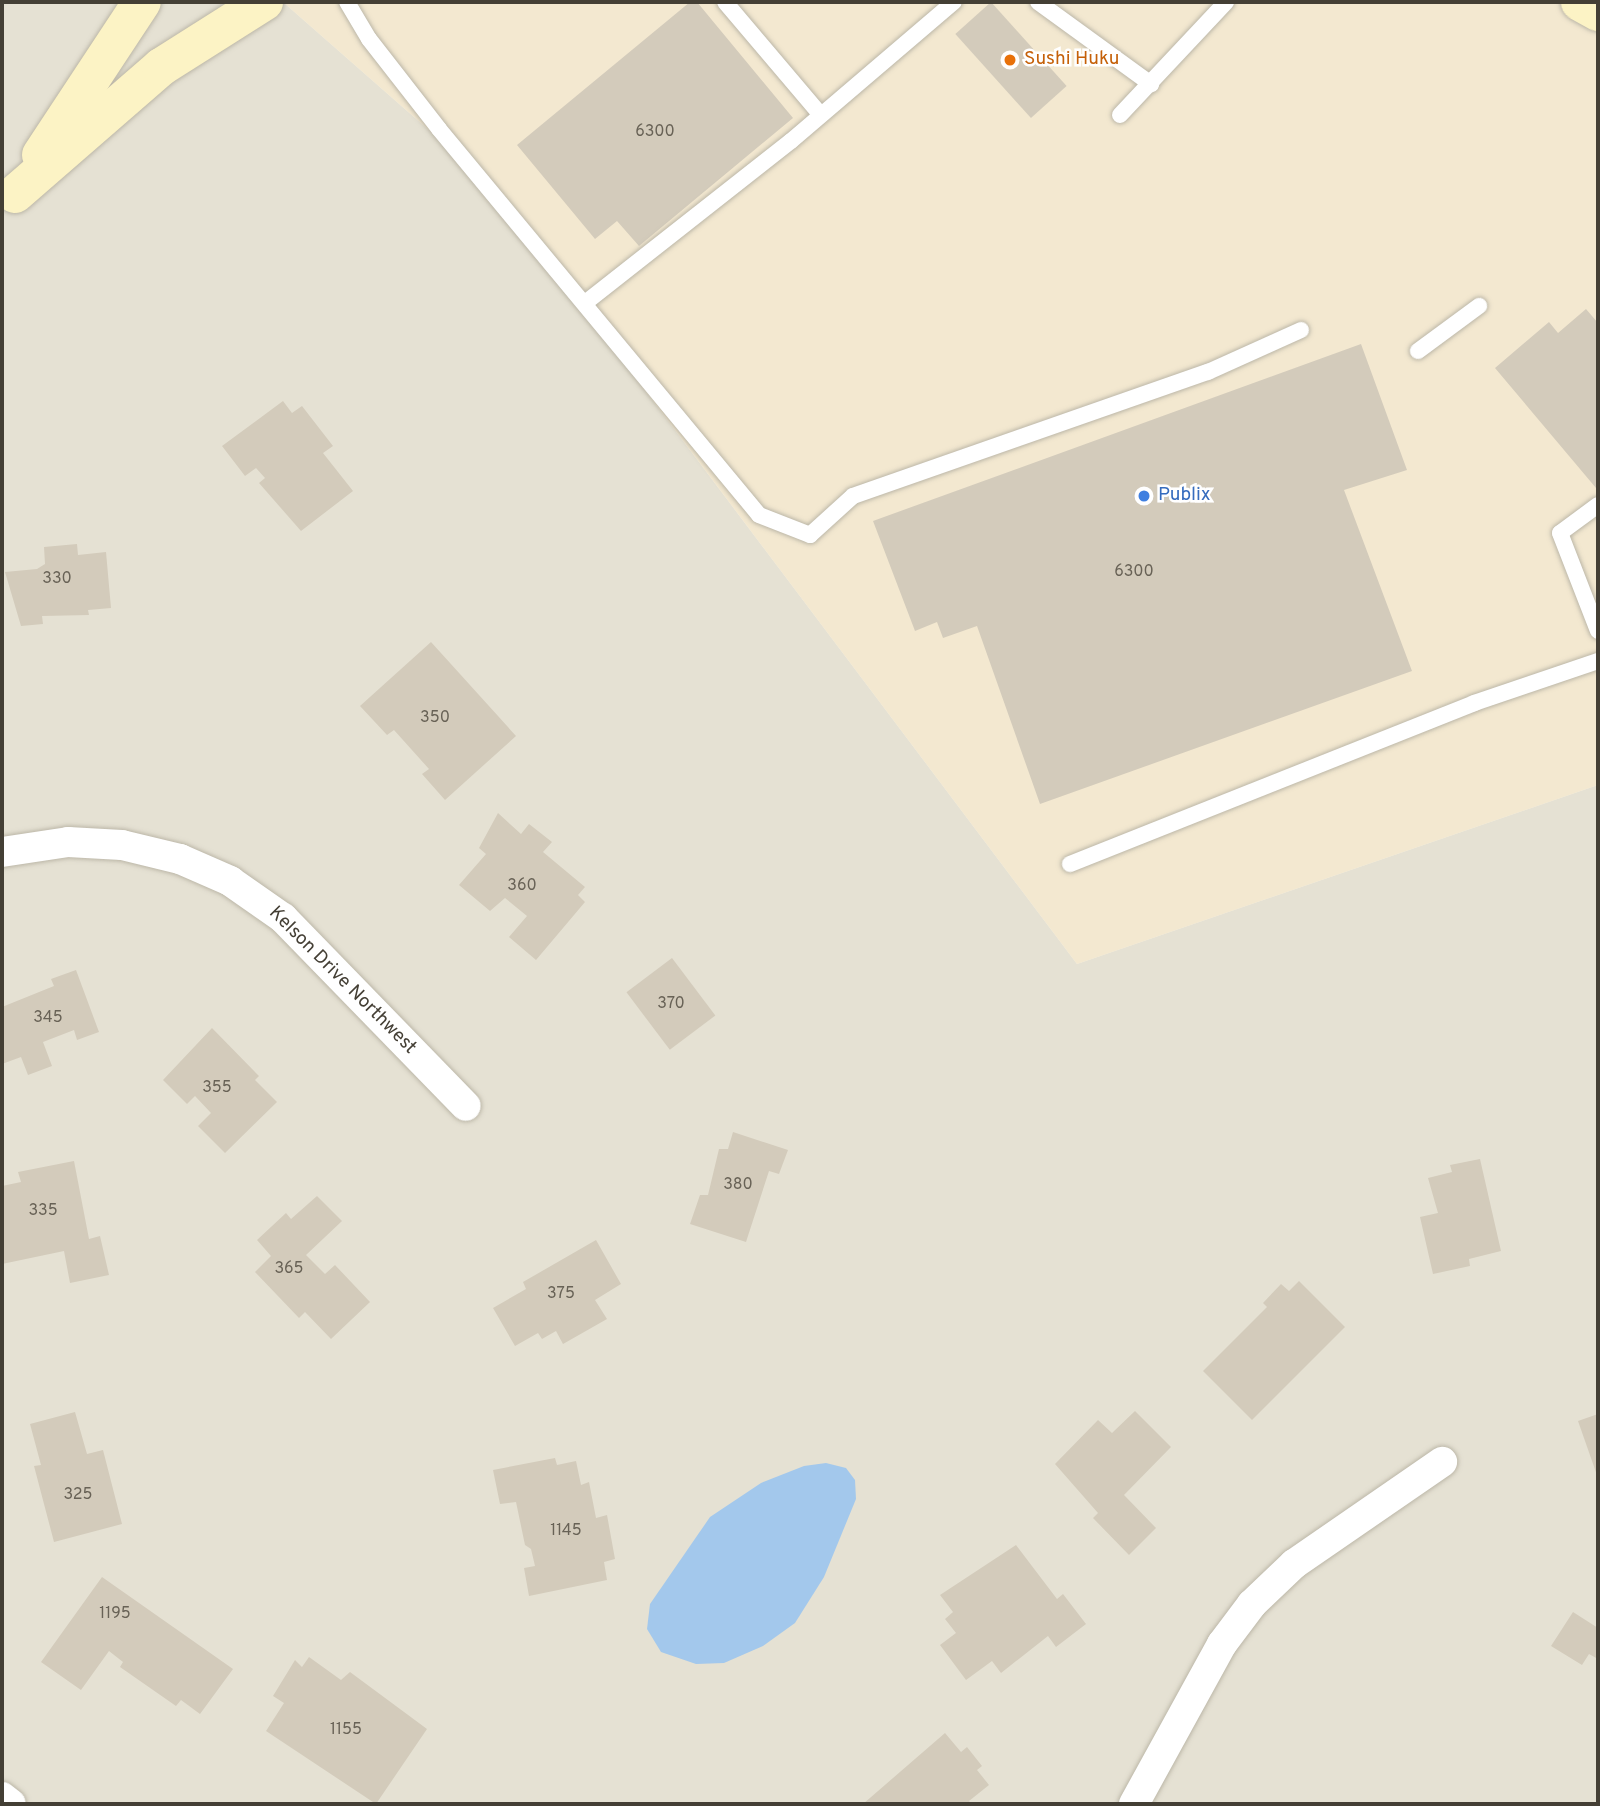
<!DOCTYPE html>
<style>
body{margin:0}
#map{position:relative;width:1600px;height:1806px;overflow:hidden;background:#f2efe5;font-family:Overpass,sans-serif}
div>[style]{position:absolute}
.residential>*{inset:0;background:#e5e1d3}
.commercial>*{inset:0;background:#f3e8d0}
.water>*{inset:0;background:#a3c8ec}
.building>*{inset:0;background:#d3cbbb;transform-origin:0 0}
.roads{filter:drop-shadow(0 0 2px #bcb7a8) drop-shadow(0 0 2px #bcb7a8)}
.lane>*{height:16px;margin:-8px;padding:0 8px;transform-origin:8px;border-radius:8px;background:#fff}
.street>*{height:30px;margin:-15px;padding:0 15px;transform-origin:15px;border-radius:15px;background:#fff}
.secondary>*{height:38px;margin:-19px;padding:0 19px;transform-origin:19px;border-radius:19px;background:#fcf3c5}
.dots>*{width:19px;height:19px;translate:-50% -50%;box-sizing:border-box;border:4px solid #fff;border-radius:50%}
span{translate:-50% -50%;white-space:nowrap;text-align:center;line-height:1.15;-webkit-text-stroke:5px #fff;paint-order:stroke}
.number-label{font-size:16px;color:#686256}
.number-label span{-webkit-text-stroke-width:0}
.food-label{font-size:19px;color:#c56008}
.left{translate:0 -50%;text-align:left}
.shop-label{font-size:19px;color:#366cbe}
.street-label{font-size:19px;color:#443f35}
.frame{position:absolute;inset:0;border:4px solid #443f35;pointer-events:none}
</style>
<div id="map">
<div class="residential">
<div style="clip-path:polygon(2px 2px,283px 2px,488px 182px,1077px 964px,1598px 785px,1598px 1804px,2px 1804px)"></div>
</div>
<div class="commercial">
<div style="clip-path:polygon(283px 2px,1598px 2px,1598px 785px,1077px 964px,488px 182px)"></div>
</div>
<div class="water">
<div style="clip-path:polygon(826px 1463px,846px 1468px,855px 1480px,856px 1499px,824px 1577px,795px 1623px,763px 1646px,724px 1663px,696px 1664px,661px 1652px,647px 1629px,650px 1604px,710px 1517px,761px 1483px,804px 1466px)"></div>
</div>
<div class="building">
<div style="clip-path:polygon(690px 2px,697px 2px,793px 118px,639px 246px,617px 221px,595px 239px,517px 145px)"></div>
<div style="left:991px;top:2px;width:113px;height:48px;rotate:48deg"></div>
<div style="clip-path:polygon(1586px 309px,1598px 323px,1596px 488px,1495px 368px,1549px 322px,1558px 333px)"></div>
<div style="clip-path:polygon(1361px 344px,1407px 470px,1344px 490px,1412px 671px,1040px 804px,977px 626px,943px 638px,937px 622px,915px 631px,873px 521px)"></div>
<div style="clip-path:polygon(283px 401px,292px 413px,302px 406px,333px 446px,323px 453px,353px 491px,301px 531px,259px 483px,265px 478px,256px 468px,245px 476px,222px 446px)"></div>
<div style="clip-path:polygon(77px 544px,78px 555px,106px 552px,111px 608px,88px 610px,89px 615px,42px 616px,43px 624px,21px 626px,5px 572px,37px 569px,45px 564px,44px 547px)"></div>
<div style="clip-path:polygon(431px 642px,516px 736px,445px 800px,422px 774px,429px 769px,394px 730px,387px 735px,360px 706px)"></div>
<div style="clip-path:polygon(498px 813px,521px 834px,529px 824px,552px 842px,543px 852px,585px 887px,578px 895px,585px 902px,536px 960px,509px 937px,527px 916px,505px 898px,490px 911px,459px 885px,486px 854px,479px 848px)"></div>
<div style="left:672px;top:958px;width:72px;height:57px;rotate:53deg"></div>
<div style="clip-path:polygon(76px 970px,99px 1032px,77px 1040px,74px 1030px,43px 1042px,52px 1066px,28px 1075px,21px 1057px,2px 1064px,2px 1007px,54px 986px,51px 979px)"></div>
<div style="clip-path:polygon(212px 1028px,259px 1076px,255px 1080px,277px 1102px,225px 1153px,198px 1126px,211px 1113px,195px 1096px,187px 1104px,163px 1080px)"></div>
<div style="clip-path:polygon(733px 1132px,788px 1150px,779px 1174px,769px 1171px,746px 1242px,690px 1224px,700px 1195px,708px 1195px,719px 1149px,728px 1149px)"></div>
<div style="clip-path:polygon(1480px 1159px,1501px 1251px,1469px 1259px,1470px 1266px,1433px 1274px,1420px 1217px,1438px 1213px,1428px 1178px,1452px 1172px,1450px 1165px)"></div>
<div style="clip-path:polygon(74px 1161px,89px 1239px,100px 1236px,109px 1275px,70px 1283px,64px 1251px,2px 1264px,2px 1186px,21px 1182px,18px 1172px)"></div>
<div style="clip-path:polygon(317px 1196px,342px 1221px,306px 1255px,325px 1274px,335px 1265px,370px 1302px,331px 1339px,305px 1312px,299px 1318px,255px 1272px,271px 1256px,257px 1240px,286px 1213px,291px 1219px)"></div>
<div style="clip-path:polygon(596px 1240px,621px 1284px,595px 1300px,607px 1319px,563px 1344px,556px 1331px,542px 1339px,538px 1333px,515px 1346px,493px 1308px,526px 1289px,523px 1282px)"></div>
<div style="clip-path:polygon(1299px 1281px,1345px 1327px,1252px 1420px,1203px 1371px,1267px 1307px,1263px 1303px,1281px 1284px,1289px 1291px)"></div>
<div style="clip-path:polygon(1135px 1411px,1171px 1447px,1124px 1495px,1156px 1528px,1129px 1555px,1093px 1518px,1098px 1513px,1055px 1464px,1098px 1420px,1112px 1433px)"></div>
<div style="clip-path:polygon(75px 1412px,87px 1454px,103px 1450px,122px 1524px,54px 1542px,34px 1466px,41px 1465px,30px 1424px)"></div>
<div style="clip-path:polygon(1598px 1414px,1598px 1478px,1578px 1421px)"></div>
<div style="clip-path:polygon(555px 1458px,557px 1465px,576px 1461px,581px 1485px,589px 1482px,596px 1518px,607px 1515px,615px 1559px,604px 1562px,607px 1580px,529px 1596px,524px 1568px,535px 1566px,531px 1549px,525px 1545px,516px 1502px,500px 1504px,493px 1470px)"></div>
<div style="clip-path:polygon(1016px 1545px,1057px 1599px,1063px 1594px,1086px 1624px,1056px 1647px,1048px 1636px,1001px 1673px,992px 1661px,966px 1680px,940px 1645px,956px 1633px,945px 1619px,953px 1612px,940px 1595px)"></div>
<div style="clip-path:polygon(102px 1577px,233px 1669px,200px 1714px,181px 1700px,176px 1706px,120px 1667px,123px 1662px,109px 1651px,81px 1690px,41px 1662px)"></div>
<div style="clip-path:polygon(1573px 1612px,1598px 1628px,1598px 1659px,1589px 1654px,1582px 1665px,1551px 1646px)"></div>
<div style="clip-path:polygon(309px 1657px,341px 1680px,350px 1672px,427px 1729px,376px 1804px,266px 1731px,284px 1703px,273px 1696px,295px 1660px,302px 1667px)"></div>
<div style="clip-path:polygon(945px 1733px,961px 1752px,967px 1747px,982px 1766px,977px 1770px,989px 1785px,969px 1801px,972px 1804px,863px 1804px)"></div>
</div>
<div class="roads">
<div class="lane">
<div style="left:347px;top:2px;width:43px;rotate:59.3deg"></div>
<div style="left:369px;top:39px;width:114px;rotate:52.1deg"></div>
<div style="left:439px;top:129px;width:501px;rotate:50.34deg"></div>
<div style="left:759px;top:515px;width:55px;rotate:21.4deg"></div>
<div style="left:810px;top:535px;width:58px;rotate:-42.2deg"></div>
<div style="left:853px;top:496px;width:376px;rotate:-19.3deg"></div>
<div style="left:1208px;top:372px;width:102px;rotate:-24.3deg"></div>
<div style="left:725px;top:2px;width:147px;rotate:49.7deg"></div>
<div style="left:1038px;top:2px;width:140px;rotate:36deg"></div>
<div style="left:1120px;top:115px;width:155px;rotate:-46.8deg"></div>
<div style="left:585px;top:303px;width:262px;rotate:-38.2deg"></div>
<div style="left:791px;top:141px;width:214px;rotate:-40.5deg"></div>
<div style="left:1418px;top:351px;width:76px;rotate:-36.4deg"></div>
<div style="left:1598px;top:505px;width:47px;rotate:143.6deg"></div>
<div style="left:1560px;top:533px;width:105px;rotate:68.8deg"></div>
<div style="left:1070px;top:864px;width:435px;rotate:-21.7deg"></div>
<div style="left:1474px;top:703px;width:131px;rotate:-18.7deg"></div>
</div>
<div class="street">
<div style="left:2px;top:852px;width:67px;rotate:-8.6deg"></div>
<div style="left:68px;top:842px;width:54px;rotate:3.2deg"></div>
<div style="left:122px;top:845px;width:60px;rotate:13.6deg"></div>
<div style="left:180px;top:859px;width:55px;rotate:23.7deg"></div>
<div style="left:230px;top:881px;width:65px;rotate:34.9deg"></div>
<div style="left:283px;top:918px;width:262px;rotate:45.8deg"></div>
<div style="left:2px;top:1797px;width:11px;rotate:38deg"></div>
<div style="left:1134px;top:1804px;width:183px;rotate:-61.2deg"></div>
<div style="left:1222px;top:1644px;width:50px;rotate:-53.1deg"></div>
<div style="left:1252px;top:1604px;width:58px;rotate:-43.6deg"></div>
<div style="left:1294px;top:1564px;width:180px;rotate:-34.6deg"></div>
</div>
<div class="secondary">
<div style="left:1580px;top:2px;width:21px;rotate:29deg"></div>
<div style="left:41px;top:155px;width:183px;rotate:-56.6deg"></div>
<div style="left:15px;top:194px;width:194px;rotate:-41deg"></div>
<div style="left:161px;top:67px;width:122px;rotate:-32.3deg"></div>
</div>
</div>
<div class="dots">
<div style="left:1010px;top:60px;background:#e8710a"></div>
<div style="left:1144px;top:496px;background:#3f7fe0"></div>
</div>
<div class="number-label">
<span style="left:655px;top:132px">6300</span>
<span style="left:1134px;top:572px">6300</span>
<span style="left:57px;top:579px">330</span>
<span style="left:435px;top:718px">350</span>
<span style="left:522px;top:886px">360</span>
<span style="left:671px;top:1004px">370</span>
<span style="left:48px;top:1018px">345</span>
<span style="left:217px;top:1088px">355</span>
<span style="left:738px;top:1185px">380</span>
<span style="left:43px;top:1211px">335</span>
<span style="left:289px;top:1269px">365</span>
<span style="left:561px;top:1294px">375</span>
<span style="left:78px;top:1495px">325</span>
<span style="left:566px;top:1531px">1145</span>
<span style="left:115px;top:1614px">1195</span>
<span style="left:346px;top:1730px">1155</span>
</div>
<div class="food-label">
<span class="left" style="left:1024px;top:60px">Sushi Huku</span>
</div>
<div class="shop-label">
<span class="left" style="left:1158px;top:496px">Publix</span>
</div>
<div class="street-label">
<span style="left:342px;top:981px;rotate:45deg">Kelson Drive Northwest</span>
</div>
<div class="frame"></div>
</div>
